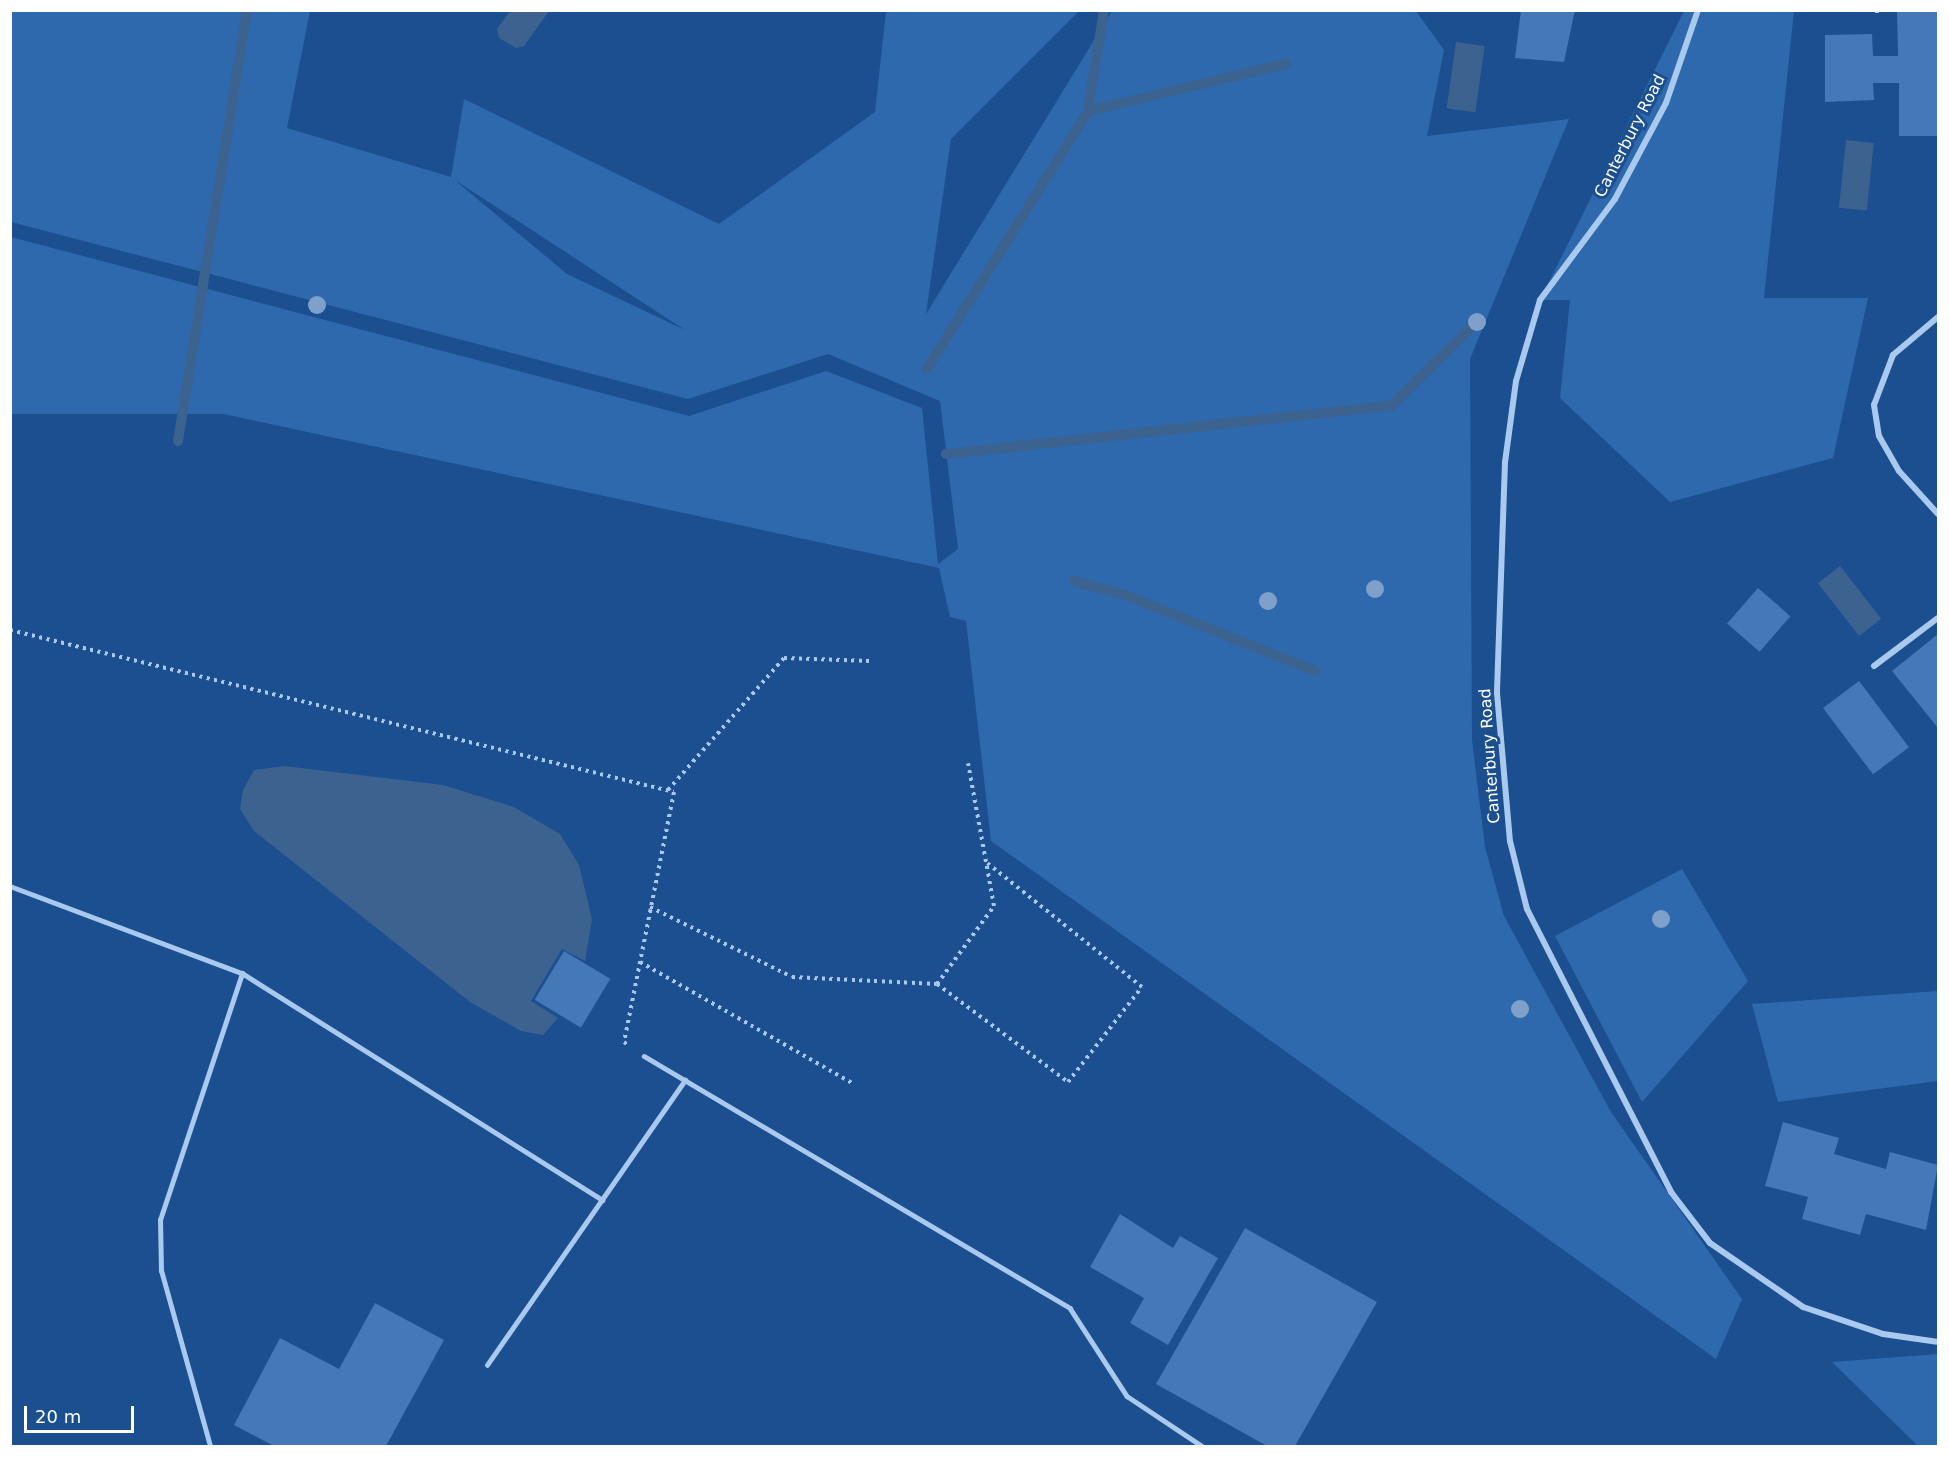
<!DOCTYPE html>
<style>
body{margin:0}
#map{position:relative;width:1949px;height:1457px;overflow:hidden;background:#1b4f8f;font-family:"DejaVu Sans",sans-serif}
div>[style]{position:absolute}
.green>*{inset:0;background:#2e69ad}
.water>*{inset:0;background:#3c6290;transform-origin:0 0}
.stream>*{height:10px;margin:-5px;padding:0 5px;transform-origin:5px;border-radius:5px;background:#3c6290}
.building>*{inset:0;background:#4478b7;transform-origin:0 0}
.path>*{height:4px;margin-top:-2px;transform-origin:0;background:repeating-linear-gradient(90deg,#a9c9ee 0 3px,transparent 0 7.5px)}
.lane>*{height:4.5px;margin:-2.25px;padding:0 2.25px;transform-origin:2.25px;border-radius:2.25px;background:#a9c9ee}
.street>*{height:6px;margin:-3px;padding:0 3px;transform-origin:3px;border-radius:3px;background:#a9c9ee}
.trees>*{width:18px;height:18px;margin:-9px;border-radius:50%;background:#7ea0ca}
span{translate:-50% -50%;white-space:nowrap;text-align:center;line-height:1.15;-webkit-text-stroke:6px #1b4f8f;paint-order:stroke}
.street-label{font-size:16px;color:#fff}
.frame{position:absolute;inset:0;border:12px solid #fff;pointer-events:none}
.scale{position:absolute;left:24px;top:1406px;width:110px;height:27px;box-sizing:border-box;border:3px solid #fff;border-top:0;padding-left:8px;font-size:18px;line-height:21px;white-space:nowrap;color:#fff;-webkit-text-stroke:4px #1b4f8f;paint-order:stroke}
</style>
<div id="map">
<div class="green">
<div style="clip-path:polygon(evenodd,11px 10px,310px 11px,287px 128px,451px 177px,464px 99px,719px 224px,875px 112px,886px 11px,1079px 11px,951px 139px,926px 314px,1112px 11px,1416px 11px,1444px 50px,1427px 136px,1569px 119px,1470px 359px,1472px 740px,1485px 847px,1504px 916px,1611px 1112px,1742px 1299px,1716px 1359px,991px 841px,966px 621px,950px 617px,939px 568px,224px 414px,11px 414px,11px 237px,689px 416px,826px 371px,922px 408px,938px 564px,958px 549px,940px 401px,828px 354px,688px 399px,11px 222px,11px 10px,457px 182px,458px 182px,685px 330px,567px 274px,457px 182px)"></div>
<div style="clip-path:polygon(1684px 11px,1794px 11px,1764px 298px,1868px 298px,1833px 458px,1670px 502px,1560px 398px,1570px 300px,1540px 300px)"></div>
<div style="clip-path:polygon(1682px 869px,1748px 981px,1642px 1102px,1555px 936px)"></div>
<div style="clip-path:polygon(1938px 991px,1938px 1081px,1778px 1102px,1752px 1004px)"></div>
<div style="clip-path:polygon(1938px 1354px,1938px 1446px,1918px 1446px,1832px 1362px)"></div>
</div>
<div class="water">
<div style="clip-path:polygon(510px 11px,510px 10px,549px 11px,524px 46px,516px 48px,499px 38px,497px 29px)"></div>
<div style="left:1456px;top:42px;width:29px;height:67px;rotate:8deg"></div>
<div style="left:1846px;top:140px;width:28px;height:68px;rotate:6deg"></div>
<div style="left:1840px;top:566px;width:67px;height:28px;rotate:52deg"></div>
<div style="clip-path:polygon(284px 766px,443px 785px,514px 807px,560px 834px,579px 865px,592px 919px,585px 961px,562px 949px,531px 1001px,558px 1018px,543px 1035px,521px 1031px,470px 1002px,254px 831px,240px 809px,243px 790px,254px 770px)"></div>
</div>
<div class="stream">
<div style="left:1088px;top:111px;width:203px;rotate:-13.4deg"></div>
<div style="left:927px;top:369px;width:304px;rotate:-58deg"></div>
<div style="left:1088px;top:111px;width:102px;rotate:-81deg"></div>
<div style="left:178px;top:441px;width:436px;rotate:-80.9deg"></div>
<div style="left:946px;top:454px;width:448px;rotate:-6.2deg"></div>
<div style="left:1391px;top:406px;width:120px;rotate:-44.3deg"></div>
<div style="left:1074px;top:581px;width:53px;rotate:15.4deg"></div>
<div style="left:1125px;top:595px;width:205px;rotate:21.8deg"></div>
</div>
<div class="building">
<div style="clip-path:polygon(1521px 10px,1575px 10px,1564px 62px,1515px 58px)"></div>
<div style="clip-path:polygon(1897px 10px,1938px 10px,1938px 136px,1899px 136px,1899px 83px,1873px 83px,1874px 100px,1825px 102px,1825px 35px,1872px 34px,1873px 56px,1898px 56px)"></div>
<div style="left:1758px;top:588px;width:43px;height:47px;rotate:41deg"></div>
<div style="clip-path:polygon(1938px 634px,1938px 728px,1892px 671px)"></div>
<div style="left:1859px;top:681px;width:83px;height:45px;rotate:53deg"></div>
<div style="left:564px;top:951px;width:54px;height:57px;rotate:31deg"></div>
<div style="clip-path:polygon(1783px 1122px,1839px 1138px,1834px 1154px,1886px 1169px,1890px 1152px,1938px 1165px,1926px 1230px,1866px 1214px,1860px 1235px,1802px 1219px,1808px 1197px,1765px 1186px)"></div>
<div style="clip-path:polygon(1120px 1214px,1173px 1248px,1180px 1236px,1218px 1258px,1168px 1345px,1130px 1323px,1144px 1298px,1090px 1267px)"></div>
<div style="clip-path:polygon(1245px 1228px,1377px 1302px,1295px 1446px,1267px 1446px,1156px 1384px)"></div>
<div style="clip-path:polygon(375px 1303px,444px 1340px,386px 1446px,274px 1446px,234px 1425px,280px 1338px,339px 1369px)"></div>
</div>
<div class="path">
<div style="left:1877px;top:13px;width:3px;rotate:-90deg"></div>
<div style="left:10px;top:630px;width:683px;rotate:13.71deg"></div>
<div style="left:674px;top:792px;width:255px;rotate:101.3deg"></div>
<div style="left:624px;top:1042px;width:5px;rotate:37deg"></div>
<div style="left:668px;top:790px;width:176px;rotate:-48.7deg"></div>
<div style="left:784px;top:658px;width:87px;rotate:2deg"></div>
<div style="left:650px;top:907px;width:158px;rotate:26.2deg"></div>
<div style="left:792px;top:977px;width:145px;rotate:2.8deg"></div>
<div style="left:937px;top:984px;width:164px;rotate:36.8deg"></div>
<div style="left:1068px;top:1082px;width:120px;rotate:-52.1deg"></div>
<div style="left:1142px;top:987px;width:198px;rotate:-141.3deg"></div>
<div style="left:640px;top:962px;width:244px;rotate:29.7deg"></div>
<div style="left:937px;top:984px;width:97px;rotate:-53.8deg"></div>
<div style="left:994px;top:906px;width:145px;rotate:-100.3deg"></div>
</div>
<div class="lane">
<div style="left:10px;top:886px;width:248px;rotate:20.6deg"></div>
<div style="left:242px;top:973px;width:426px;rotate:32.2deg"></div>
<div style="left:644px;top:1056px;width:495px;rotate:30.6deg"></div>
<div style="left:1070px;top:1308px;width:105px;rotate:57.1deg"></div>
<div style="left:1127px;top:1396px;width:90px;rotate:33.7deg"></div>
<div style="left:487px;top:1365px;width:347px;rotate:-55.2deg"></div>
<div style="left:210px;top:1446px;width:182px;rotate:-105.6deg"></div>
<div style="left:161px;top:1271px;width:51px;rotate:-91.1deg"></div>
<div style="left:160px;top:1220px;width:260px;rotate:-71.6deg"></div>
</div>
<div class="street">
<div style="left:1698px;top:10px;width:98px;rotate:109deg"></div>
<div style="left:1666px;top:103px;width:109px;rotate:118deg"></div>
<div style="left:1615px;top:199px;width:126px;rotate:126.6deg"></div>
<div style="left:1540px;top:300px;width:84px;rotate:106.5deg"></div>
<div style="left:1516px;top:381px;width:82px;rotate:97.7deg"></div>
<div style="left:1505px;top:462px;width:231px;rotate:92deg"></div>
<div style="left:1497px;top:693px;width:149px;rotate:85deg"></div>
<div style="left:1510px;top:841px;width:70px;rotate:76deg"></div>
<div style="left:1527px;top:909px;width:318px;rotate:63deg"></div>
<div style="left:1671px;top:1192px;width:64px;rotate:52.6deg"></div>
<div style="left:1710px;top:1243px;width:113px;rotate:34.5deg"></div>
<div style="left:1803px;top:1307px;width:84px;rotate:18.6deg"></div>
<div style="left:1883px;top:1334px;width:56px;rotate:8.3deg"></div>
<div style="left:1938px;top:317px;width:59px;rotate:139.8deg"></div>
<div style="left:1893px;top:355px;width:53px;rotate:110.8deg"></div>
<div style="left:1874px;top:405px;width:31px;rotate:81deg"></div>
<div style="left:1879px;top:436px;width:40px;rotate:60.3deg"></div>
<div style="left:1899px;top:471px;width:58px;rotate:47.8deg"></div>
<div style="left:1874px;top:666px;width:80px;rotate:-36.9deg"></div>
</div>
<div class="trees">
<div style="left:317px;top:305px"></div>
<div style="left:1477px;top:322px"></div>
<div style="left:1375px;top:589px"></div>
<div style="left:1268px;top:601px"></div>
<div style="left:1661px;top:919px"></div>
<div style="left:1520px;top:1009px"></div>
</div>
<div class="street-label">
<span style="left:1630px;top:136px;rotate:-63deg">Canterbury Road</span>
<span style="left:1490px;top:756px;rotate:-94deg">Canterbury Road</span>
</div>
<div class="frame"></div>
<div class="scale">20 m</div>
</div>
